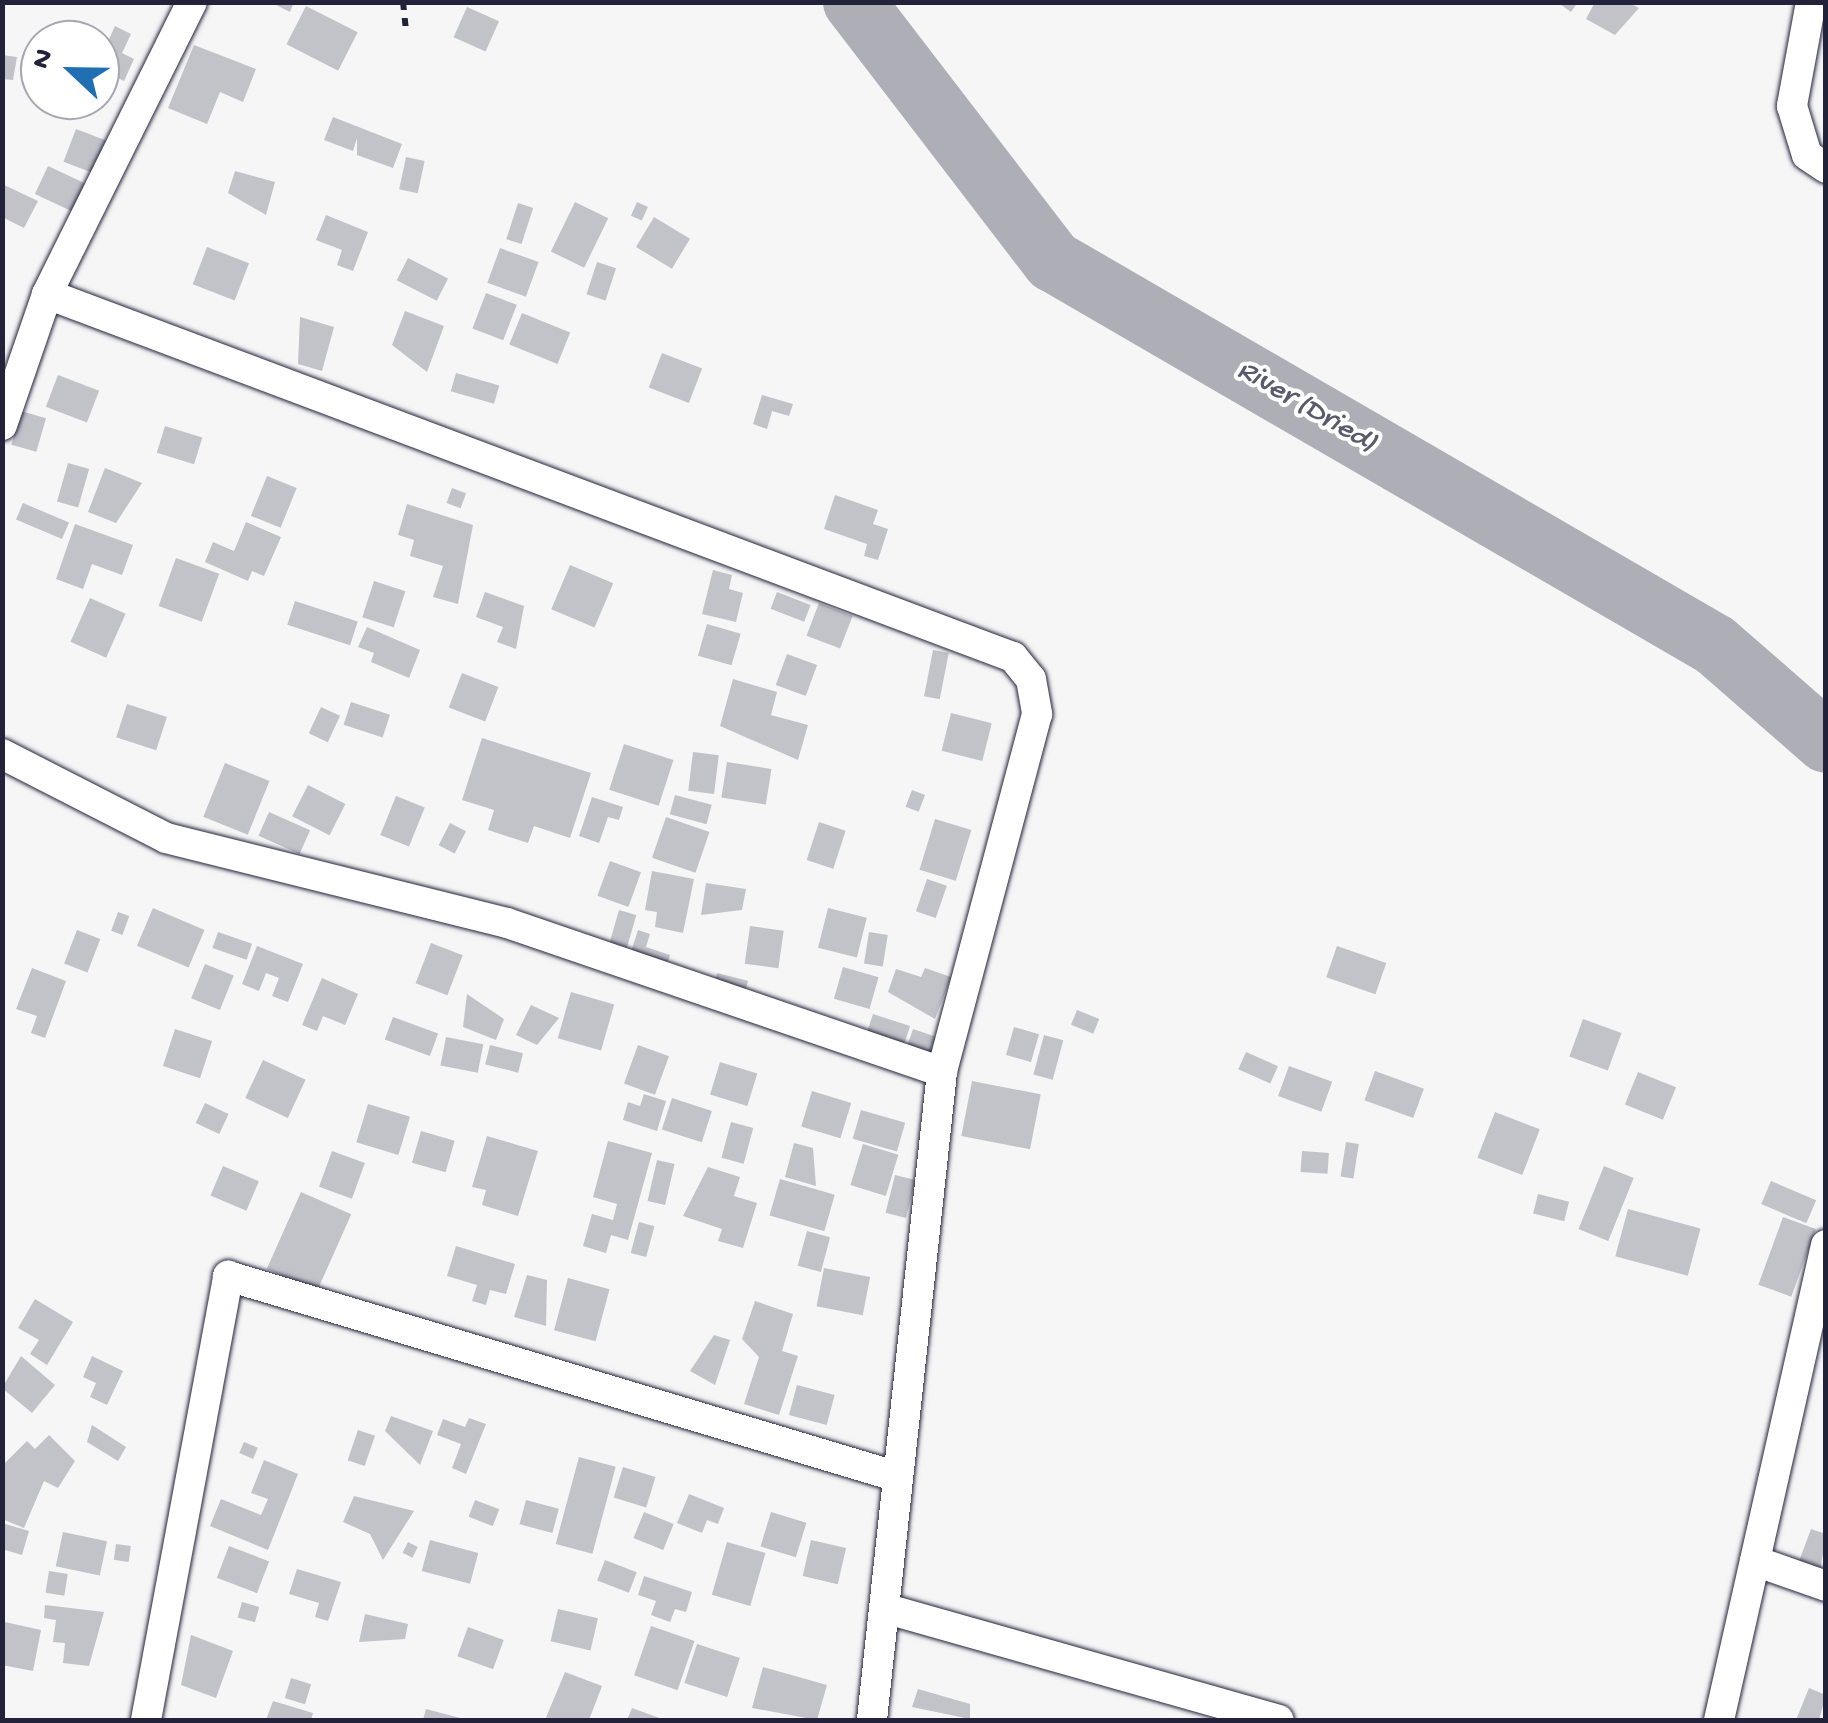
<!DOCTYPE html>
<style>
body{margin:0}
#map{position:relative;width:1828px;height:1723px;overflow:hidden;background:#f6f6f7;font-family:"Gochi Hand",sans-serif}
div>[style]{position:absolute}
.river>*{height:62px;margin:-31px;padding:0 31px;transform-origin:31px;border-radius:31px;background:#aeaeb7}
.building>*{inset:0;background:#c2c2c9;transform-origin:0 0}
.path>*{height:6px;margin-top:-3px;transform-origin:0;background:repeating-linear-gradient(90deg,#22223b 0 8px,transparent 0 16px)}
.roads{filter:drop-shadow(0 0 2px #22223b) drop-shadow(0 0 2px #22223b)}
.street>*{height:30px;margin:-15px;padding:0 15px;transform-origin:15px;border-radius:15px;background:#fff}
span{translate:-50% -50%;white-space:nowrap;text-align:center;line-height:1.15;-webkit-text-stroke:8px #fff;paint-order:stroke}
.water-label{font-size:30px;color:#5a5a6d;font-style:italic}
.frame{position:absolute;inset:0;border:5px solid #22223b;pointer-events:none}
.north{position:absolute;left:20px;top:20px;width:100px;height:100px;box-sizing:border-box;background:#fff;border:2px solid #a7a7b1;border-radius:50%;rotate:292deg;font-size:28px;font-weight:700;line-height:40px;text-align:center;color:#22223b}
.north::after{content:'';display:block;margin:auto;width:35px;height:45px;background:#1f6fb2;clip-path:polygon(50% 0,100% 100%,50% 72%,0 100%)}
</style>
<div id="map">
<div class="river">
<div style="left:854px;top:2px;width:327px;rotate:52.5deg"></div>
<div style="left:1053px;top:261px;width:765px;rotate:30.12deg"></div>
<div style="left:1715px;top:645px;width:147px;rotate:41.1deg"></div>
</div>
<div class="building">
<div style="clip-path:polygon(270px 2px,294px 2px,290px 12px)"></div>
<div style="clip-path:polygon(1557px 2px,1578px 2px,1571px 12px)"></div>
<div style="clip-path:polygon(1595px 2px,1628px 2px,1639px 8px,1615px 35px,1586px 19px)"></div>
<div style="left:306px;top:6px;width:58px;height:43px;rotate:27deg"></div>
<div style="left:467px;top:7px;width:35px;height:33px;rotate:24deg"></div>
<div style="clip-path:polygon(115px 26px,131px 34px,122px 53px,134px 59px,124px 81px,112px 75px,103px 93px,100px 59px)"></div>
<div style="clip-path:polygon(194px 45px,256px 69px,243px 102px,220px 92px,207px 124px,168px 108px)"></div>
<div style="clip-path:polygon(2px 55px,17px 57px,13px 80px,2px 79px)"></div>
<div style="clip-path:polygon(333px 117px,402px 144px,393px 168px,357px 155px,357px 138px,353px 151px,324px 140px)"></div>
<div style="left:76px;top:129px;width:33px;height:35px;rotate:21deg"></div>
<div style="left:406px;top:157px;width:19px;height:33px;rotate:12deg"></div>
<div style="left:48px;top:166px;width:43px;height:31px;rotate:25deg"></div>
<div style="clip-path:polygon(235px 171px,275px 182px,266px 215px,228px 193px)"></div>
<div style="clip-path:polygon(2px 184px,38px 201px,24px 228px,2px 217px)"></div>
<div style="left:575px;top:202px;width:37px;height:55px;rotate:26deg"></div>
<div style="left:637px;top:202px;width:12px;height:15px;rotate:24deg"></div>
<div style="left:518px;top:203px;width:16px;height:38px;rotate:18deg"></div>
<div style="clip-path:polygon(326px 215px,368px 232px,353px 271px,337px 265px,342px 250px,316px 240px)"></div>
<div style="left:654px;top:217px;width:42px;height:35px;rotate:31deg"></div>
<div style="left:207px;top:247px;width:45px;height:40px;rotate:21deg"></div>
<div style="left:500px;top:248px;width:41px;height:37px;rotate:20deg"></div>
<div style="left:408px;top:258px;width:45px;height:25px;rotate:27deg"></div>
<div style="left:597px;top:262px;width:20px;height:34px;rotate:18deg"></div>
<div style="left:486px;top:293px;width:33px;height:38px;rotate:21deg"></div>
<div style="clip-path:polygon(405px 311px,444px 326px,427px 372px,392px 345px)"></div>
<div style="left:522px;top:313px;width:52px;height:34px;rotate:22deg"></div>
<div style="clip-path:polygon(300px 317px,334px 327px,322px 371px,298px 364px)"></div>
<div style="left:662px;top:353px;width:43px;height:37px;rotate:21deg"></div>
<div style="left:456px;top:373px;width:45px;height:19px;rotate:16deg"></div>
<div style="left:58px;top:375px;width:44px;height:34px;rotate:21deg"></div>
<div style="clip-path:polygon(762px 395px,793px 404px,789px 416px,772px 411px,767px 429px,753px 424px)"></div>
<div style="left:21px;top:411px;width:26px;height:35px;rotate:16deg"></div>
<div style="left:165px;top:426px;width:39px;height:28px;rotate:17deg"></div>
<div style="left:68px;top:463px;width:22px;height:40px;rotate:16deg"></div>
<div style="clip-path:polygon(105px 468px,142px 483px,116px 523px,88px 512px)"></div>
<div style="left:267px;top:476px;width:32px;height:43px;rotate:22deg"></div>
<div style="left:452px;top:488px;width:15px;height:16px;rotate:20deg"></div>
<div style="clip-path:polygon(835px 495px,878px 510px,873px 524px,888px 529px,878px 560px,864px 556px,867px 544px,824px 529px)"></div>
<div style="left:23px;top:503px;width:50px;height:18px;rotate:23deg"></div>
<div style="clip-path:polygon(407px 504px,473px 525px,458px 604px,433px 597px,443px 566px,410px 556px,414px 540px,398px 535px)"></div>
<div style="clip-path:polygon(246px 522px,281px 537px,264px 576px,252px 571px,248px 581px,205px 562px,213px 542px,234px 551px)"></div>
<div style="clip-path:polygon(75px 524px,133px 545px,122px 575px,92px 564px,83px 589px,56px 579px)"></div>
<div style="left:176px;top:558px;width:46px;height:51px;rotate:20deg"></div>
<div style="left:570px;top:565px;width:47px;height:48px;rotate:23deg"></div>
<div style="clip-path:polygon(713px 570px,732px 575px,729px 589px,743px 593px,736px 622px,702px 614px)"></div>
<div style="left:374px;top:581px;width:33px;height:38px;rotate:18deg"></div>
<div style="clip-path:polygon(485px 592px,524px 606px,516px 649px,497px 642px,503px 627px,476px 617px)"></div>
<div style="left:777px;top:592px;width:36px;height:18px;rotate:21deg"></div>
<div style="left:90px;top:598px;width:39px;height:48px;rotate:24deg"></div>
<div style="left:295px;top:601px;width:66px;height:25px;rotate:18deg"></div>
<div style="left:819px;top:603px;width:36px;height:35px;rotate:21deg"></div>
<div style="left:707px;top:624px;width:35px;height:33px;rotate:16deg"></div>
<div style="clip-path:polygon(367px 627px,420px 650px,409px 678px,371px 662px,374px 653px,358px 647px)"></div>
<div style="left:933px;top:650px;width:16px;height:47px;rotate:11deg"></div>
<div style="left:787px;top:654px;width:32px;height:33px;rotate:20deg"></div>
<div style="left:462px;top:673px;width:39px;height:37px;rotate:21deg"></div>
<div style="clip-path:polygon(733px 679px,777px 692px,771px 715px,808px 725px,798px 760px,720px 726px)"></div>
<div style="left:351px;top:702px;width:41px;height:24px;rotate:18deg"></div>
<div style="left:127px;top:704px;width:42px;height:35px;rotate:18deg"></div>
<div style="left:321px;top:707px;width:21px;height:29px;rotate:25deg"></div>
<div style="left:951px;top:713px;width:42px;height:39px;rotate:14deg"></div>
<div style="clip-path:polygon(482px 738px,591px 773px,570px 838px,534px 826px,528px 843px,488px 830px,494px 810px,462px 800px)"></div>
<div style="left:624px;top:744px;width:52px;height:48px;rotate:18deg"></div>
<div style="left:693px;top:752px;width:26px;height:39px;rotate:7deg"></div>
<div style="left:727px;top:762px;width:45px;height:36px;rotate:9deg"></div>
<div style="left:225px;top:763px;width:48px;height:58px;rotate:22deg"></div>
<div style="left:308px;top:785px;width:42px;height:35px;rotate:27deg"></div>
<div style="left:912px;top:790px;width:14px;height:18px;rotate:21deg"></div>
<div style="left:675px;top:795px;width:38px;height:20px;rotate:15deg"></div>
<div style="left:396px;top:796px;width:31px;height:42px;rotate:22deg"></div>
<div style="clip-path:polygon(592px 797px,623px 807px,619px 820px,608px 817px,599px 843px,579px 836px)"></div>
<div style="left:269px;top:812px;width:45px;height:26px;rotate:24deg"></div>
<div style="left:666px;top:817px;width:46px;height:43px;rotate:19deg"></div>
<div style="left:935px;top:819px;width:38px;height:53px;rotate:17deg"></div>
<div style="left:819px;top:822px;width:28px;height:40px;rotate:18deg"></div>
<div style="left:450px;top:823px;width:18px;height:25px;rotate:27deg"></div>
<div style="left:610px;top:861px;width:33px;height:37px;rotate:20deg"></div>
<div style="clip-path:polygon(652px 871px,694px 879px,683px 933px,655px 927px,657px 912px,645px 910px)"></div>
<div style="left:927px;top:879px;width:21px;height:34px;rotate:19deg"></div>
<div style="clip-path:polygon(706px 883px,746px 889px,742px 910px,701px 915px)"></div>
<div style="left:153px;top:908px;width:56px;height:41px;rotate:23deg"></div>
<div style="left:828px;top:908px;width:40px;height:41px;rotate:14deg"></div>
<div style="left:619px;top:910px;width:18px;height:38px;rotate:16deg"></div>
<div style="left:118px;top:912px;width:12px;height:20px;rotate:20deg"></div>
<div style="left:750px;top:926px;width:34px;height:38px;rotate:8deg"></div>
<div style="left:77px;top:930px;width:25px;height:36px;rotate:21deg"></div>
<div style="clip-path:polygon(638px 930px,650px 934px,646px 947px,670px 955px,666px 969px,629px 958px)"></div>
<div style="left:218px;top:932px;width:36px;height:17px;rotate:19deg"></div>
<div style="left:869px;top:932px;width:19px;height:32px;rotate:9deg"></div>
<div style="left:431px;top:943px;width:34px;height:43px;rotate:21deg"></div>
<div style="clip-path:polygon(257px 946px,303px 964px,288px 1002px,272px 996px,279px 978px,266px 973px,259px 991px,242px 984px)"></div>
<div style="left:1337px;top:946px;width:52px;height:33px;rotate:19deg"></div>
<div style="left:205px;top:964px;width:31px;height:37px;rotate:22deg"></div>
<div style="left:843px;top:967px;width:37px;height:33px;rotate:16deg"></div>
<div style="clip-path:polygon(32px 968px,66px 981px,45px 1038px,31px 1033px,37px 1016px,16px 1009px)"></div>
<div style="clip-path:polygon(925px 968px,951px 977px,935px 1019px,888px 992px,896px 969px,921px 977px)"></div>
<div style="left:717px;top:973px;width:32px;height:16px;rotate:14deg"></div>
<div style="clip-path:polygon(322px 978px,358px 994px,345px 1025px,323px 1016px,317px 1031px,302px 1025px)"></div>
<div style="left:571px;top:992px;width:45px;height:48px;rotate:16deg"></div>
<div style="clip-path:polygon(467px 994px,504px 1019px,496px 1040px,463px 1027px)"></div>
<div style="clip-path:polygon(531px 1005px,559px 1018px,537px 1045px,516px 1035px)"></div>
<div style="left:1077px;top:1010px;width:24px;height:16px;rotate:22deg"></div>
<div style="left:873px;top:1014px;width:39px;height:30px;rotate:18deg"></div>
<div style="left:393px;top:1017px;width:48px;height:24px;rotate:20deg"></div>
<div style="left:1583px;top:1019px;width:41px;height:40px;rotate:20deg"></div>
<div style="left:1014px;top:1027px;width:26px;height:29px;rotate:16deg"></div>
<div style="left:175px;top:1029px;width:39px;height:39px;rotate:18deg"></div>
<div style="left:913px;top:1029px;width:28px;height:29px;rotate:19deg"></div>
<div style="left:1044px;top:1035px;width:20px;height:41px;rotate:15deg"></div>
<div style="left:446px;top:1037px;width:38px;height:29px;rotate:11deg"></div>
<div style="left:490px;top:1045px;width:34px;height:20px;rotate:14deg"></div>
<div style="left:638px;top:1045px;width:33px;height:41px;rotate:20deg"></div>
<div style="left:1246px;top:1052px;width:35px;height:19px;rotate:24deg"></div>
<div style="left:263px;top:1060px;width:47px;height:42px;rotate:25deg"></div>
<div style="left:720px;top:1062px;width:39px;height:34px;rotate:17deg"></div>
<div style="left:1289px;top:1066px;width:46px;height:32px;rotate:20deg"></div>
<div style="left:1375px;top:1071px;width:52px;height:31px;rotate:20deg"></div>
<div style="left:1638px;top:1072px;width:41px;height:35px;rotate:22deg"></div>
<div style="left:972px;top:1081px;width:70px;height:56px;rotate:11deg"></div>
<div style="left:812px;top:1091px;width:41px;height:37px;rotate:17deg"></div>
<div style="clip-path:polygon(644px 1094px,666px 1101px,657px 1131px,623px 1120px,628px 1102px,640px 1106px)"></div>
<div style="left:672px;top:1098px;width:42px;height:33px;rotate:18deg"></div>
<div style="left:205px;top:1103px;width:26px;height:22px;rotate:25deg"></div>
<div style="left:368px;top:1104px;width:44px;height:40px;rotate:17deg"></div>
<div style="left:861px;top:1110px;width:46px;height:30px;rotate:16deg"></div>
<div style="left:1495px;top:1112px;width:48px;height:49px;rotate:21deg"></div>
<div style="left:731px;top:1122px;width:23px;height:37px;rotate:15deg"></div>
<div style="left:421px;top:1131px;width:35px;height:33px;rotate:16deg"></div>
<div style="clip-path:polygon(487px 1136px,538px 1151px,518px 1216px,482px 1205px,486px 1190px,472px 1187px)"></div>
<div style="clip-path:polygon(608px 1141px,652px 1153px,628px 1240px,611px 1235px,606px 1253px,583px 1246px,592px 1214px,613px 1220px,617px 1204px,593px 1197px)"></div>
<div style="left:1346px;top:1142px;width:13px;height:35px;rotate:9deg"></div>
<div style="clip-path:polygon(794px 1143px,813px 1148px,816px 1186px,785px 1177px)"></div>
<div style="left:863px;top:1144px;width:37px;height:43px;rotate:17deg"></div>
<div style="left:332px;top:1151px;width:35px;height:38px;rotate:20deg"></div>
<div style="left:1302px;top:1151px;width:27px;height:21px;rotate:4deg"></div>
<div style="left:657px;top:1160px;width:18px;height:42px;rotate:13deg"></div>
<div style="left:223px;top:1166px;width:39px;height:32px;rotate:23deg"></div>
<div style="left:1604px;top:1166px;width:32px;height:68px;rotate:22deg"></div>
<div style="clip-path:polygon(708px 1167px,740px 1177px,734px 1196px,757px 1203px,743px 1248px,718px 1241px,722px 1229px,683px 1216px)"></div>
<div style="left:895px;top:1175px;width:21px;height:39px;rotate:14deg"></div>
<div style="left:780px;top:1179px;width:57px;height:38px;rotate:16deg"></div>
<div style="left:1771px;top:1181px;width:49px;height:25px;rotate:23deg"></div>
<div style="left:301px;top:1192px;width:55px;height:84px;rotate:24deg"></div>
<div style="left:1538px;top:1194px;width:32px;height:20px;rotate:14deg"></div>
<div style="left:1628px;top:1209px;width:75px;height:49px;rotate:15deg"></div>
<div style="left:1783px;top:1217px;width:35px;height:72px;rotate:20deg"></div>
<div style="left:639px;top:1222px;width:16px;height:32px;rotate:15deg"></div>
<div style="left:807px;top:1231px;width:24px;height:36px;rotate:15deg"></div>
<div style="clip-path:polygon(456px 1246px,515px 1264px,506px 1294px,490px 1290px,486px 1305px,472px 1301px,477px 1285px,447px 1276px)"></div>
<div style="left:824px;top:1268px;width:47px;height:39px;rotate:11deg"></div>
<div style="clip-path:polygon(527px 1275px,547px 1280px,546px 1326px,514px 1317px)"></div>
<div style="left:568px;top:1278px;width:43px;height:54px;rotate:15deg"></div>
<div style="clip-path:polygon(35px 1299px,73px 1322px,47px 1365px,30px 1354px,39px 1340px,18px 1328px)"></div>
<div style="clip-path:polygon(755px 1301px,793px 1314px,782px 1351px,798px 1356px,779px 1415px,744px 1404px,759px 1357px,742px 1339px)"></div>
<div style="clip-path:polygon(714px 1335px,730px 1340px,715px 1385px,690px 1371px)"></div>
<div style="clip-path:polygon(21px 1356px,55px 1385px,32px 1413px,2px 1388px)"></div>
<div style="clip-path:polygon(92px 1356px,123px 1371px,107px 1405px,90px 1397px,96px 1383px,83px 1377px)"></div>
<div style="left:797px;top:1385px;width:39px;height:31px;rotate:15deg"></div>
<div style="clip-path:polygon(391px 1416px,433px 1431px,420px 1465px,385px 1431px)"></div>
<div style="clip-path:polygon(469px 1418px,486px 1424px,466px 1474px,452px 1468px,461px 1444px,437px 1435px,443px 1419px,465px 1427px)"></div>
<div style="clip-path:polygon(92px 1425px,126px 1447px,118px 1461px,87px 1442px)"></div>
<div style="left:358px;top:1430px;width:18px;height:32px;rotate:19deg"></div>
<div style="clip-path:polygon(49px 1435px,75px 1461px,58px 1488px,44px 1481px,24px 1528px,2px 1519px,2px 1466px,27px 1441px,35px 1449px)"></div>
<div style="left:244px;top:1442px;width:15px;height:12px;rotate:23deg"></div>
<div style="left:579px;top:1457px;width:38px;height:90px;rotate:15deg"></div>
<div style="clip-path:polygon(264px 1460px,298px 1474px,268px 1550px,210px 1526px,221px 1499px,261px 1515px,268px 1499px,251px 1493px)"></div>
<div style="left:623px;top:1467px;width:34px;height:32px;rotate:17deg"></div>
<div style="clip-path:polygon(689px 1494px,724px 1508px,718px 1524px,707px 1520px,702px 1533px,677px 1523px)"></div>
<div style="clip-path:polygon(354px 1496px,414px 1511px,383px 1560px,370px 1534px,343px 1522px)"></div>
<div style="left:475px;top:1500px;width:26px;height:18px;rotate:21deg"></div>
<div style="left:526px;top:1500px;width:34px;height:25px;rotate:15deg"></div>
<div style="left:644px;top:1512px;width:32px;height:28px;rotate:22deg"></div>
<div style="left:771px;top:1512px;width:37px;height:36px;rotate:17deg"></div>
<div style="clip-path:polygon(2px 1523px,29px 1531px,22px 1555px,2px 1549px)"></div>
<div style="clip-path:polygon(1811px 1529px,1826px 1534px,1820px 1572px,1798px 1564px)"></div>
<div style="left:63px;top:1532px;width:45px;height:35px;rotate:12deg"></div>
<div style="left:430px;top:1540px;width:50px;height:32px;rotate:15deg"></div>
<div style="left:811px;top:1540px;width:36px;height:37px;rotate:13deg"></div>
<div style="left:408px;top:1542px;width:11px;height:12px;rotate:27deg"></div>
<div style="left:727px;top:1542px;width:40px;height:55px;rotate:16deg"></div>
<div style="left:116px;top:1544px;width:15px;height:16px;rotate:8deg"></div>
<div style="left:229px;top:1546px;width:43px;height:34px;rotate:21deg"></div>
<div style="left:605px;top:1560px;width:34px;height:22px;rotate:21deg"></div>
<div style="clip-path:polygon(297px 1569px,341px 1582px,328px 1621px,315px 1617px,319px 1603px,289px 1594px)"></div>
<div style="left:49px;top:1571px;width:19px;height:22px;rotate:9deg"></div>
<div style="clip-path:polygon(644px 1576px,692px 1592px,686px 1612px,675px 1609px,670px 1622px,651px 1615px,656px 1601px,638px 1595px)"></div>
<div style="left:242px;top:1602px;width:18px;height:16px;rotate:16deg"></div>
<div style="clip-path:polygon(45px 1605px,104px 1612px,89px 1666px,63px 1663px,65px 1643px,53px 1642px,56px 1620px,44px 1618px)"></div>
<div style="left:558px;top:1609px;width:41px;height:33px;rotate:13deg"></div>
<div style="clip-path:polygon(365px 1614px,408px 1624px,405px 1639px,359px 1642px)"></div>
<div style="clip-path:polygon(5px 1622px,41px 1630px,33px 1671px,2px 1665px)"></div>
<div style="left:651px;top:1626px;width:46px;height:52px;rotate:19deg"></div>
<div style="left:468px;top:1627px;width:38px;height:31px;rotate:20deg"></div>
<div style="clip-path:polygon(191px 1635px,233px 1651px,216px 1698px,181px 1685px)"></div>
<div style="left:697px;top:1644px;width:45px;height:41px;rotate:18deg"></div>
<div style="clip-path:polygon(763px 1667px,827px 1685px,817px 1720px,752px 1708px)"></div>
<div style="clip-path:polygon(565px 1672px,602px 1686px,589px 1720px,545px 1720px)"></div>
<div style="left:291px;top:1678px;width:21px;height:21px;rotate:17deg"></div>
<div style="clip-path:polygon(1809px 1688px,1826px 1695px,1819px 1720px,1796px 1720px)"></div>
<div style="clip-path:polygon(918px 1689px,970px 1704px,970px 1719px,912px 1707px)"></div>
<div style="clip-path:polygon(273px 1701px,313px 1713px,311px 1720px,266px 1720px)"></div>
<div style="clip-path:polygon(632px 1708px,665px 1720px,627px 1720px)"></div>
<div style="clip-path:polygon(426px 1709px,464px 1719px,464px 1720px,423px 1720px)"></div>
</div>
<div class="path">
<div style="left:403px;top:2px;width:31px;rotate:84deg"></div>
</div>
<div class="roads">
<div class="street">
<div style="left:1811px;top:2px;width:106px;rotate:100.4deg"></div>
<div style="left:1792px;top:106px;width:51px;rotate:73deg"></div>
<div style="left:1807px;top:155px;width:23px;rotate:34deg"></div>
<div style="left:47px;top:294px;width:1032px;rotate:20.6deg"></div>
<div style="left:1013px;top:657px;width:28px;rotate:51deg"></div>
<div style="left:1031px;top:679px;width:36px;rotate:80deg"></div>
<div style="left:1037px;top:714px;width:370px;rotate:104.9deg"></div>
<div style="left:942px;top:1072px;width:652px;rotate:96.17deg"></div>
<div style="left:2px;top:425px;width:139px;rotate:-71deg"></div>
<div style="left:47px;top:294px;width:326px;rotate:-63.6deg"></div>
<div style="left:2px;top:754px;width:184px;rotate:27.1deg"></div>
<div style="left:166px;top:838px;width:351px;rotate:14deg"></div>
<div style="left:507px;top:923px;width:460px;rotate:18.9deg"></div>
<div style="left:1755px;top:1561px;width:75px;rotate:19.4deg"></div>
<div style="left:887px;top:1609px;width:407px;rotate:15.8deg"></div>
<div style="left:146px;top:1720px;width:452px;rotate:-79.5deg"></div>
<div style="left:228px;top:1276px;width:696px;rotate:16.69deg"></div>
<div style="left:1719px;top:1720px;width:487px;rotate:-77.3deg"></div>
</div>
</div>
<div class="water-label">
<span style="left:1306px;top:408px;rotate:30deg">River (Dried)</span>
</div>
<div class="frame"></div>
<div class="north">N</div>
</div>
